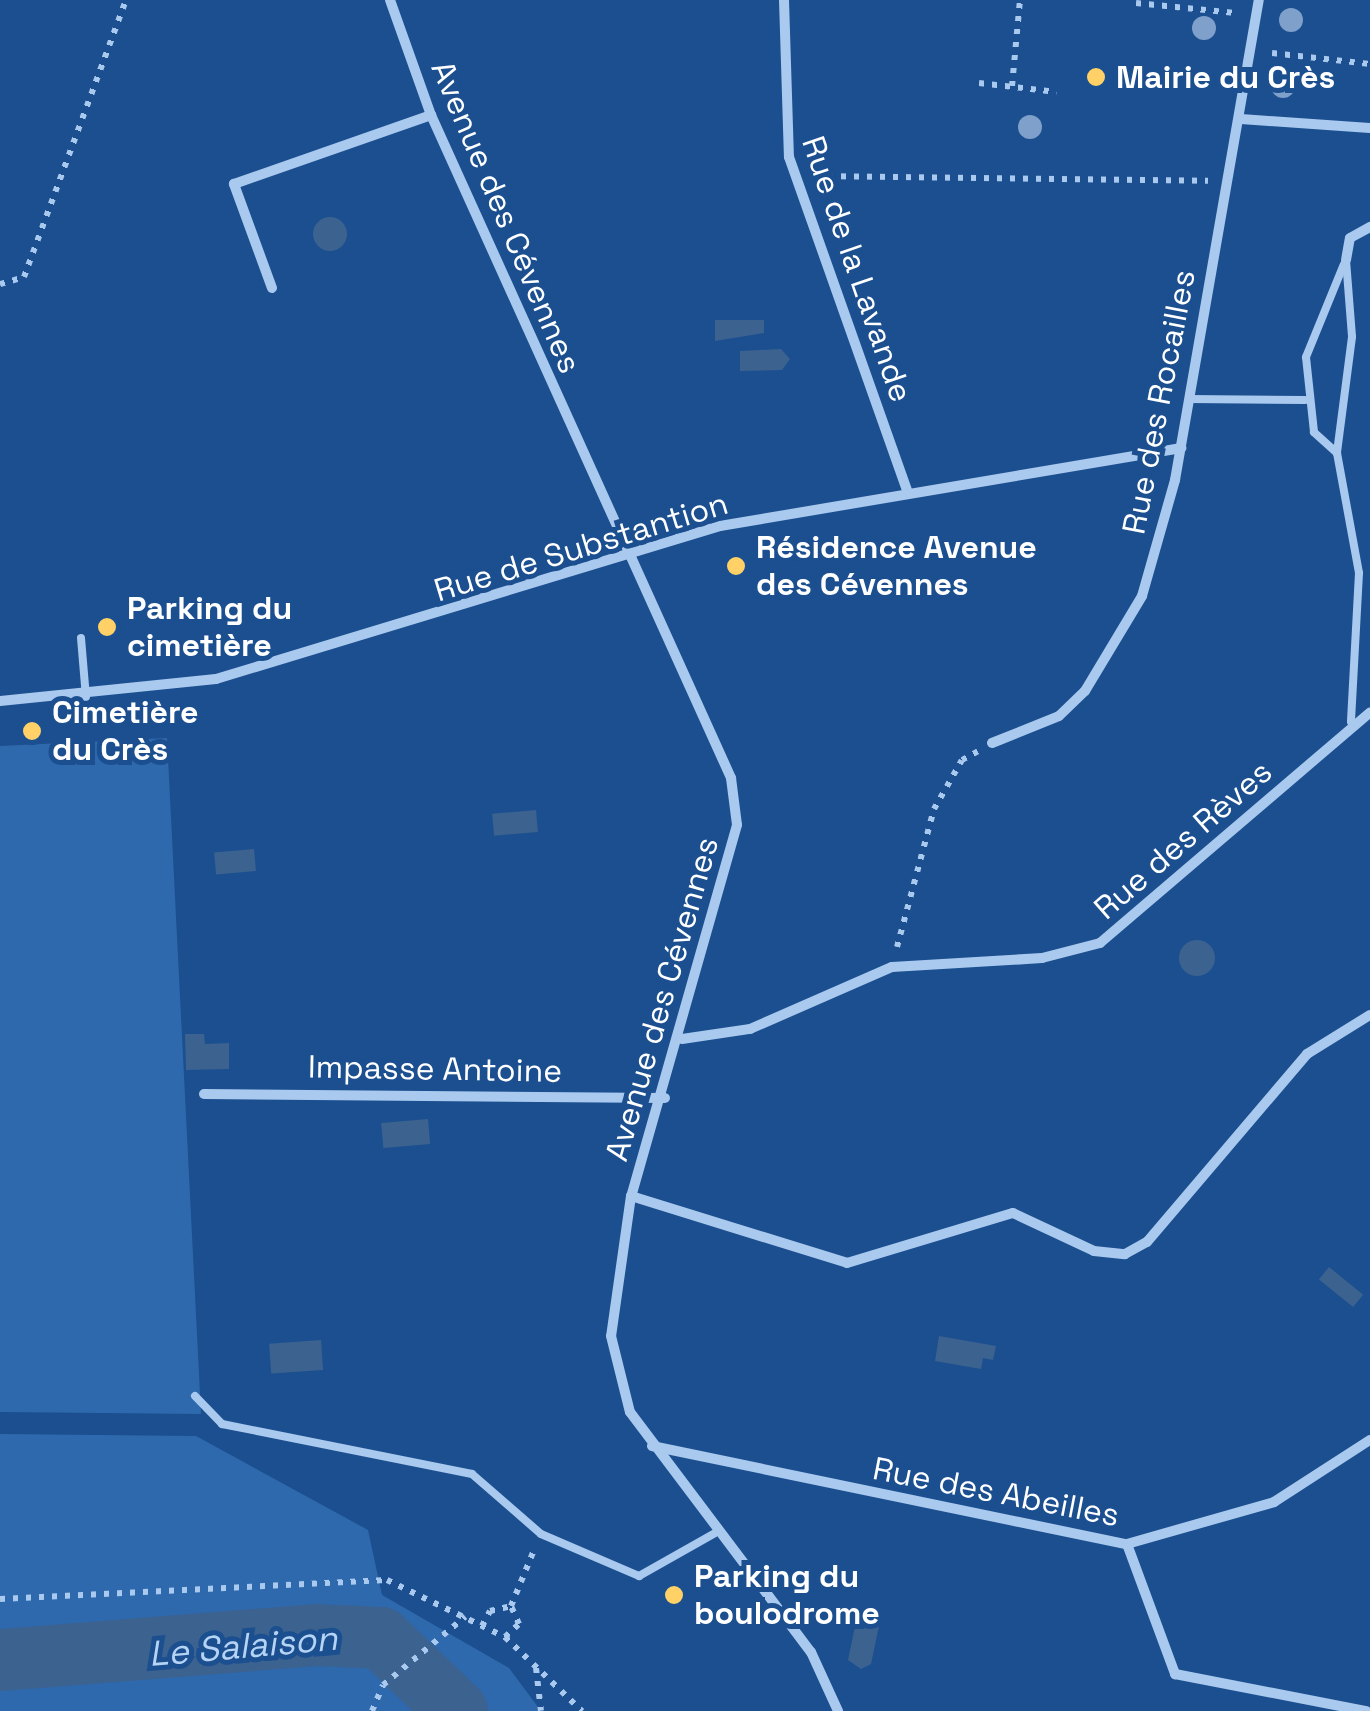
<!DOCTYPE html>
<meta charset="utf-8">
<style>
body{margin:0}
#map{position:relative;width:1370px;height:1711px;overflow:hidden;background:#1b4f8f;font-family:"Space Grotesk",sans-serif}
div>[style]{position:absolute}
.green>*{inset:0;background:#2e69ad}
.water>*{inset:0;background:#3c6290;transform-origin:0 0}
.round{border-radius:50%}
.river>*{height:62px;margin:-31px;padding:0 31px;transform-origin:31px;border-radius:31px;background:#3c6290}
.path>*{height:6px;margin-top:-3px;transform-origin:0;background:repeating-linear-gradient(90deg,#a9c9ee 0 5px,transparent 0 13px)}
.lane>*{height:8px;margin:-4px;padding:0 4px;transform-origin:4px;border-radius:4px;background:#a9c9ee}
.street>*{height:10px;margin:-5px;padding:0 5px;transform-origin:5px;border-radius:5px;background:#a9c9ee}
.trees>*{width:24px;height:24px;margin:-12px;border-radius:50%;background:#7ea0ca}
.dots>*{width:28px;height:28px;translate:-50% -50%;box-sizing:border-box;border:5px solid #1b4f8f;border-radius:50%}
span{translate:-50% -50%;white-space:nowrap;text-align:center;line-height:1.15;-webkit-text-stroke:10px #1b4f8f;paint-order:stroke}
.poi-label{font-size:32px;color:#fff;font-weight:700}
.left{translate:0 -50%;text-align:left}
.street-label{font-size:32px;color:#fff}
.water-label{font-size:35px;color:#b5d3f5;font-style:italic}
</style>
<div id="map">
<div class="green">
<div style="clip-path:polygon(167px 738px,201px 1414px,0 1412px,0 746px)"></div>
<div style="clip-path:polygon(0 1434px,196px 1436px,368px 1530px,382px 1595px,509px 1668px,541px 1711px,0 1711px)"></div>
</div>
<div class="water">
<div class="round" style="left:313px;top:217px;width:34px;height:34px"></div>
<div style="clip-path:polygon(715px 320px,764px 320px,764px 333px,715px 341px)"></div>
<div style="clip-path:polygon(781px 349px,790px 359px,782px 370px,740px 371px,740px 351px)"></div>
<div style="left:536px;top:810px;width:22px;height:44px;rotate:85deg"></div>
<div style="left:254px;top:849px;width:22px;height:40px;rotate:85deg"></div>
<div class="round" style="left:1179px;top:940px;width:36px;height:36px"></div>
<div style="clip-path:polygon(204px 1034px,205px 1044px,229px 1043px,229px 1069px,186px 1070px,185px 1034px)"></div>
<div style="left:428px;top:1119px;width:25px;height:47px;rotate:85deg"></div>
<div style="left:1329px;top:1267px;width:44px;height:16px;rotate:39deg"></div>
<div style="clip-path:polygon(939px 1336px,996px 1346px,993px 1360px,983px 1358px,981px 1369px,935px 1361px)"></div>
<div style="left:321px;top:1340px;width:30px;height:52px;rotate:86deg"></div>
<div style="clip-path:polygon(857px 1617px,880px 1621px,871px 1664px,861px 1669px,848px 1660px)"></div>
</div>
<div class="river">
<div style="left:0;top:1660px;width:316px;rotate:-4.5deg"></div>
<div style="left:315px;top:1635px;width:66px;rotate:2.6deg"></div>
<div style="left:381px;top:1638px;width:105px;rotate:43.8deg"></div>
</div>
<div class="path">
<div style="left:1136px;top:3px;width:100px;rotate:5.8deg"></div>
<div style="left:1272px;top:53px;width:99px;rotate:6.4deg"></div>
<div style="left:979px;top:83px;width:78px;rotate:6.7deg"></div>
<div style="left:1012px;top:86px;width:86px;rotate:-84.7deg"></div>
<div style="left:815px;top:176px;width:393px;rotate:0.7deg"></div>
<div style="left:0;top:284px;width:25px;rotate:-16deg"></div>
<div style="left:24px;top:277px;width:295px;rotate:-69.8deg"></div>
<div style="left:897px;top:947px;width:143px;rotate:-75deg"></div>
<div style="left:934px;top:809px;width:56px;rotate:-60.3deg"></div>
<div style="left:962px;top:760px;width:18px;rotate:-29deg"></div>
<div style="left:0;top:1599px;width:387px;rotate:-2.8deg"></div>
<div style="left:387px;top:1580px;width:131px;rotate:25.8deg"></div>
<div style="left:505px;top:1637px;width:107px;rotate:43.9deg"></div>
<div style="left:482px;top:1626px;width:17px;rotate:-62deg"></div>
<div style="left:490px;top:1611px;width:22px;rotate:-13deg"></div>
<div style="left:505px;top:1637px;width:19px;rotate:-43deg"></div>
<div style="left:519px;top:1624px;width:20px;rotate:-114deg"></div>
<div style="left:511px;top:1606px;width:61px;rotate:-67.7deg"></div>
<div style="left:536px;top:1668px;width:43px;rotate:83.4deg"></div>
<div style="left:372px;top:1711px;width:28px;rotate:-67deg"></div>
<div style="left:383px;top:1685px;width:107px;rotate:-39.7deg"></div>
</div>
<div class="lane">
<div style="left:1346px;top:260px;width:77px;rotate:85.5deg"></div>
<div style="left:1352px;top:337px;width:117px;rotate:97.4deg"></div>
<div style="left:1337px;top:453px;width:122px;rotate:79.6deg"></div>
<div style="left:1359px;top:573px;width:149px;rotate:93.1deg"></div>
<div style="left:1189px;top:399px;width:116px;rotate:0.5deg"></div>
<div style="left:1337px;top:453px;width:31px;rotate:-138deg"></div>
<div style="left:1314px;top:432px;width:75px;rotate:-96.1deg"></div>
<div style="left:1306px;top:357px;width:100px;rotate:-67.8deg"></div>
<div style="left:81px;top:638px;width:59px;rotate:85.2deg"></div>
<div style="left:195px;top:1396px;width:39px;rotate:46deg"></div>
<div style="left:222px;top:1424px;width:255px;rotate:11.3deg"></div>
<div style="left:472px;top:1474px;width:91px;rotate:41deg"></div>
<div style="left:541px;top:1534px;width:107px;rotate:23.2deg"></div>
<div style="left:639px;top:1576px;width:87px;rotate:-29.5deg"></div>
</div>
<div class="street">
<div style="left:390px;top:0;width:122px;rotate:70.4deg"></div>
<div style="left:431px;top:115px;width:728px;rotate:65.65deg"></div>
<div style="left:731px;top:778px;width:47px;rotate:82.7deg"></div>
<div style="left:737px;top:825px;width:386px;rotate:105.9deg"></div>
<div style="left:631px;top:1196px;width:141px;rotate:98.1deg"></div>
<div style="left:611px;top:1336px;width:78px;rotate:76deg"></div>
<div style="left:630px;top:1412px;width:301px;rotate:53deg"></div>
<div style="left:811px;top:1652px;width:65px;rotate:65.4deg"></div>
<div style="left:784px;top:0;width:157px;rotate:88.2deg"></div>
<div style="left:789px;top:157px;width:353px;rotate:70.5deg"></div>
<div style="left:1241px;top:119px;width:129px;rotate:4deg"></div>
<div style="left:1346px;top:260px;width:22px;rotate:-80deg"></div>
<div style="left:1350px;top:238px;width:23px;rotate:-29deg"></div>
<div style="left:272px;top:288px;width:111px;rotate:-110.1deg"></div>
<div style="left:234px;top:184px;width:209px;rotate:-19.3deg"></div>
<div style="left:0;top:701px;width:217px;rotate:-5.8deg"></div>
<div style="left:216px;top:679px;width:527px;rotate:-16.89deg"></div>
<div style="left:720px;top:526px;width:468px;rotate:-9.6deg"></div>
<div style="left:992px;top:743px;width:72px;rotate:-21.9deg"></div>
<div style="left:1059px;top:716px;width:36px;rotate:-44deg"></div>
<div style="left:1085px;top:691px;width:111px;rotate:-59deg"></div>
<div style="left:1142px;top:596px;width:121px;rotate:-74.1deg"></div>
<div style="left:1175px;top:480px;width:487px;rotate:-80.1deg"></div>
<div style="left:682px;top:1039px;width:69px;rotate:-8.4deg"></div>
<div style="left:750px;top:1029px;width:155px;rotate:-23.6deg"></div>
<div style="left:892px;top:967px;width:150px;rotate:-3.4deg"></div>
<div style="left:1042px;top:958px;width:60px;rotate:-14.5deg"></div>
<div style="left:1100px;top:943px;width:355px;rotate:-40.5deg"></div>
<div style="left:204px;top:1094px;width:461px;rotate:0.5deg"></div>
<div style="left:631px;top:1196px;width:226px;rotate:17.2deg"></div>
<div style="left:847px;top:1263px;width:173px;rotate:-16.8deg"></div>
<div style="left:1013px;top:1213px;width:89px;rotate:25.1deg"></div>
<div style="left:1094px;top:1251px;width:31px;rotate:6deg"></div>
<div style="left:1125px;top:1254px;width:25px;rotate:-29deg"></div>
<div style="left:1147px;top:1242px;width:247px;rotate:-49.6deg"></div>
<div style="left:1307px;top:1054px;width:74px;rotate:-31.8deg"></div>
<div style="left:652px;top:1446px;width:485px;rotate:11.7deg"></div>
<div style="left:1127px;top:1544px;width:153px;rotate:-15.9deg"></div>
<div style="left:1274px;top:1502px;width:114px;rotate:-32.9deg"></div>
<div style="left:1127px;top:1544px;width:139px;rotate:69.7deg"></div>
<div style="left:1175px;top:1674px;width:195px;rotate:11deg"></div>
</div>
<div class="trees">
<div style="left:1291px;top:20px"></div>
<div style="left:1204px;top:28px"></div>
<div style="left:1283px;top:86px"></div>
<div style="left:1030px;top:127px"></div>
</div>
<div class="dots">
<div style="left:1096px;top:77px;background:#ffd166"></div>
<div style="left:736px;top:566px;background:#ffd166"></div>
<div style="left:107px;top:627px;background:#ffd166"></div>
<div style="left:32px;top:731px;background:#ffd166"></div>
<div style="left:674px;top:1595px;background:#ffd166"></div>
</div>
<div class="poi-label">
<span class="left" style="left:1116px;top:77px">Mairie du Crès</span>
<span class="left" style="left:756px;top:566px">Résidence Avenue<br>des Cévennes</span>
<span class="left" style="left:127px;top:627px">Parking du<br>cimetière</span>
<span class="left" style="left:52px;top:731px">Cimetière<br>du Crès</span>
<span class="left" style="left:694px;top:1595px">Parking du<br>boulodrome</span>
</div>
<div class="street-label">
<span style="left:506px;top:217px;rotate:67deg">Avenue des Cévennes</span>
<span style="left:857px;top:269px;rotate:71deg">Rue de la Lavande</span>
<span style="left:1159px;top:402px;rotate:-79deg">Rue des Rocailles</span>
<span style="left:581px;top:547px;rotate:-17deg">Rue de Substantion</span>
<span style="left:1183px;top:840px;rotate:-41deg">Rue des Rèves</span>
<span style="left:662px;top:999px;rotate:-74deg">Avenue des Cévennes</span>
<span style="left:435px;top:1069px;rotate:1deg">Impasse Antoine</span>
<span style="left:996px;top:1492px;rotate:11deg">Rue des Abeilles</span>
</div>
<div class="water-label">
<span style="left:243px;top:1646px;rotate:-5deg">Le Salaison</span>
</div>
</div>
